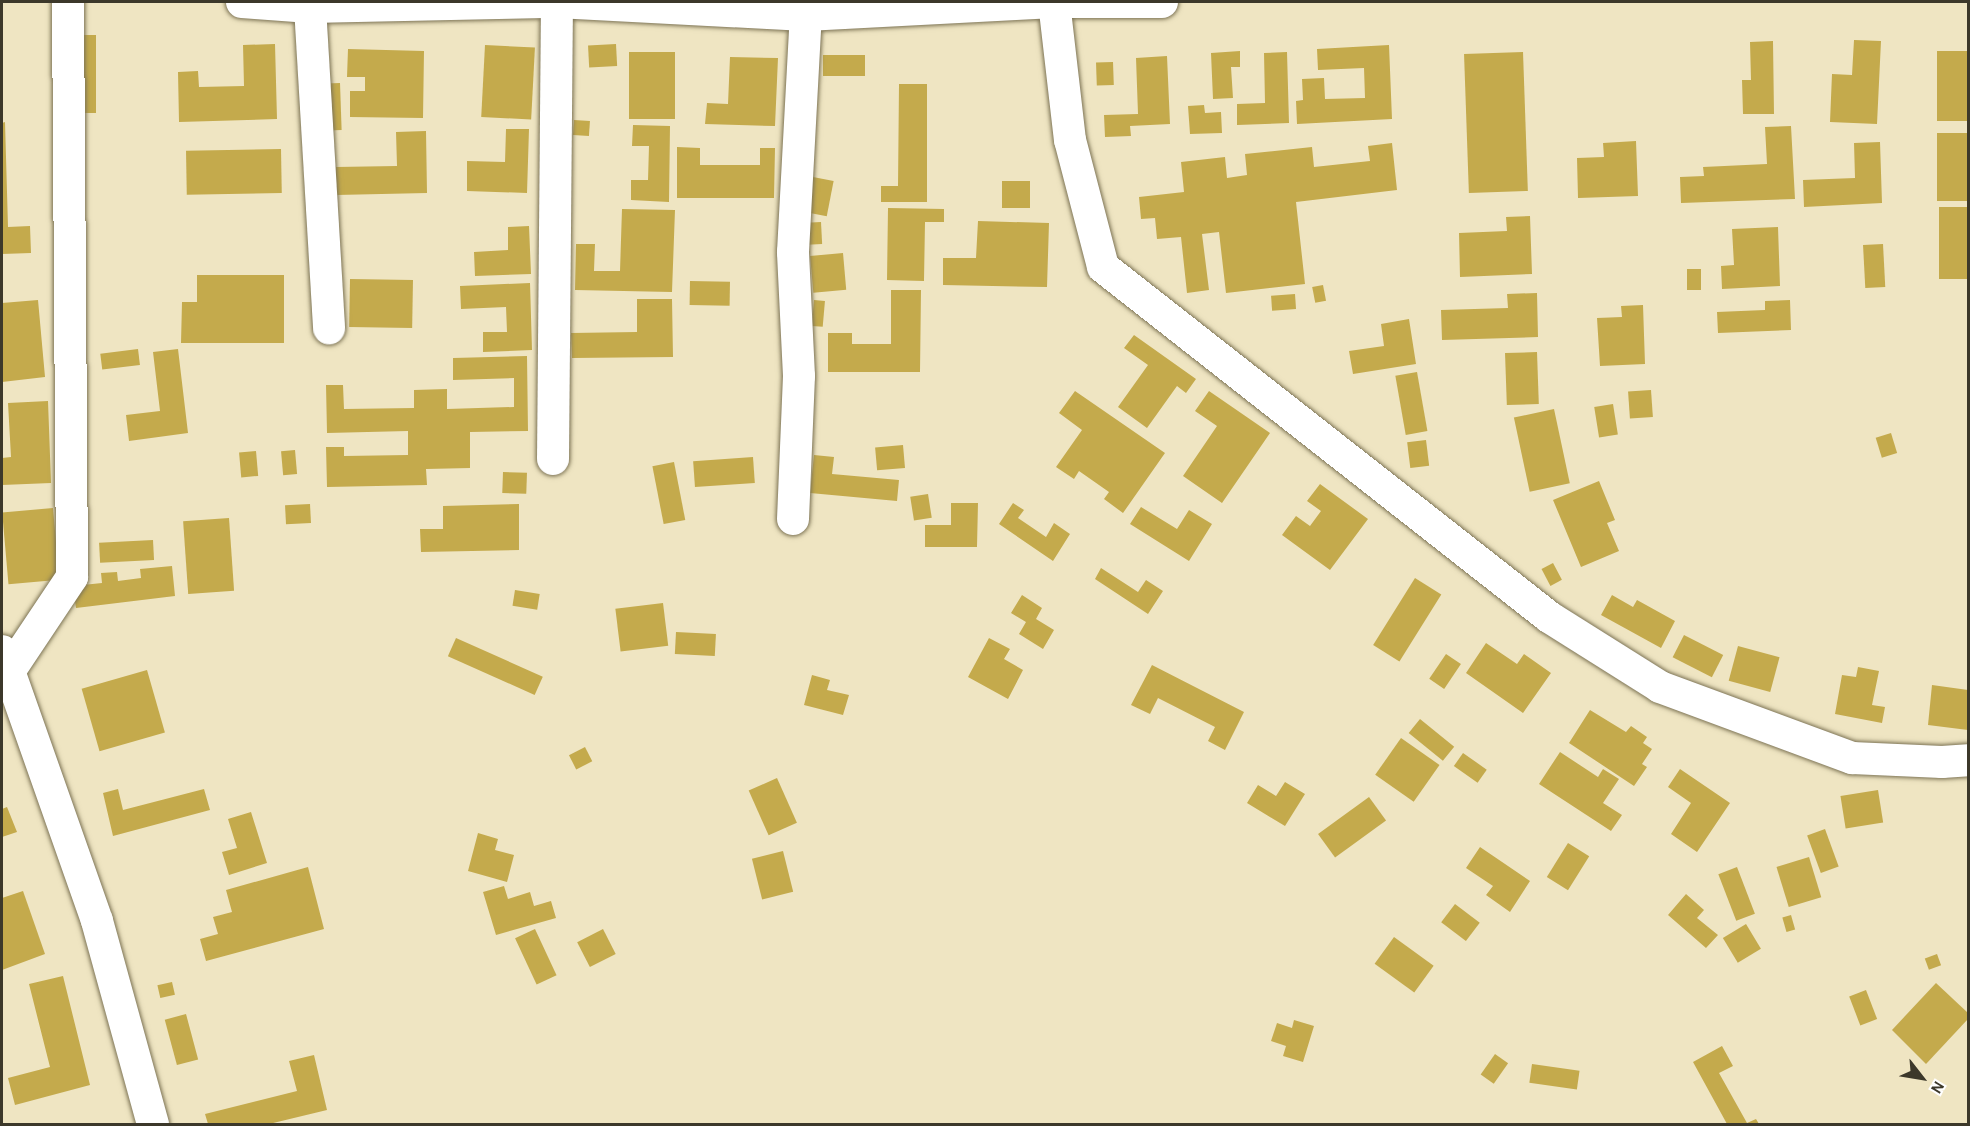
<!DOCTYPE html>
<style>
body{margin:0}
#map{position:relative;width:1970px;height:1126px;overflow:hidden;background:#efe5c2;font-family:"Alegreya Sans",sans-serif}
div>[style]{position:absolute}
.building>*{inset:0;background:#c4aa4c;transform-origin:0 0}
.roads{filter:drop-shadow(0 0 2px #7d7455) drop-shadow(0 0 2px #7d7455)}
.street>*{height:32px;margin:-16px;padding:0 16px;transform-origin:16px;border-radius:16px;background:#fff}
span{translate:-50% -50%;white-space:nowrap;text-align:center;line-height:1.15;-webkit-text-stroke:4.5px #fff;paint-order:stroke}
.frame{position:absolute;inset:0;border:3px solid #3c382a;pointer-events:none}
.north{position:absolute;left:1892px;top:1048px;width:60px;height:60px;-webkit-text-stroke:4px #fff;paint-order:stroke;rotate:121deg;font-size:16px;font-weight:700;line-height:24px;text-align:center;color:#3c382a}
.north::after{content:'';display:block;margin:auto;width:21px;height:27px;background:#3c382a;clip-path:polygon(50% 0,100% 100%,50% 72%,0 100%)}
</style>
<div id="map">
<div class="building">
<div style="left:74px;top:35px;width:22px;height:78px"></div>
<div style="clip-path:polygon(1854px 40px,1881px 41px,1877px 124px,1830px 122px,1832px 74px,1852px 75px)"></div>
<div style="clip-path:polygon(1773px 41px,1774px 114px,1743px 114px,1742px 80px,1751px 80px,1750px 42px)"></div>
<div style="clip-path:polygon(275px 44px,277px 119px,179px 122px,178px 72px,198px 71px,199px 87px,244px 86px,243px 45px)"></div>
<div style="left:616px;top:44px;width:22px;height:28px;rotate:87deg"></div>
<div style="left:485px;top:45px;width:50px;height:72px;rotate:3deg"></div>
<div style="clip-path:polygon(1389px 45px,1392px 119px,1297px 124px,1296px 101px,1303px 100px,1302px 79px,1324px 78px,1325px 99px,1365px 98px,1364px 68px,1318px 70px,1317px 49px)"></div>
<div style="clip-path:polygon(348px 49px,424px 51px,423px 118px,350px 117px,350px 91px,365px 91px,365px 77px,347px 77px)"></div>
<div style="clip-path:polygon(1240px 51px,1240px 67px,1231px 67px,1233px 98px,1213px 99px,1211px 53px)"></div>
<div style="left:1968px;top:51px;width:70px;height:31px;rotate:90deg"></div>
<div style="left:629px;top:52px;width:46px;height:67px"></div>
<div style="clip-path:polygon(1287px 52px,1289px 123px,1237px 125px,1237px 104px,1265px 103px,1264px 53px)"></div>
<div style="left:1523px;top:52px;width:139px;height:59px;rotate:88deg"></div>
<div style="left:823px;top:55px;width:42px;height:21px"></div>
<div style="clip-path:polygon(1167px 56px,1170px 124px,1130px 126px,1131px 136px,1105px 137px,1104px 115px,1138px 114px,1136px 58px)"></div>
<div style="clip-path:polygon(730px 57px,778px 58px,775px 126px,705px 124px,707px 103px,728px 104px)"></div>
<div style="left:1113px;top:62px;width:23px;height:17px;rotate:88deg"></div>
<div style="left:340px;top:83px;width:47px;height:14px;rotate:88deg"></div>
<div style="clip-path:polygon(899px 84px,927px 84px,927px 202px,881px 202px,881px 186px,898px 186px)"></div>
<div style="clip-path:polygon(1204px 105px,1205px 113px,1221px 112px,1222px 133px,1190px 134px,1188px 106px)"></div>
<div style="left:574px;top:120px;width:16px;height:15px;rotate:4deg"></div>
<div style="clip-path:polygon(5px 122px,8px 227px,30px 226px,31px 253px,2px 254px,2px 123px)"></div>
<div style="clip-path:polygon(633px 125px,670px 126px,669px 202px,631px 200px,631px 180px,648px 180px,649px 146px,632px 146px)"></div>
<div style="clip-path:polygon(1791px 126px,1795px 199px,1681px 203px,1680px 177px,1704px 176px,1703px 167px,1767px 164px,1765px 127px)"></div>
<div style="clip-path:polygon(506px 129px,529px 129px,527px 193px,467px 191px,467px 161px,505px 162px)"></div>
<div style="clip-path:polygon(426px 131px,427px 193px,336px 195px,336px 167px,397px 166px,396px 132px)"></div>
<div style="left:1968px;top:133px;width:68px;height:31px;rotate:90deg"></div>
<div style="clip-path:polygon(1636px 141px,1638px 196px,1578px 198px,1577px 158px,1604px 157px,1603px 143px)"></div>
<div style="clip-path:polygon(1880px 142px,1882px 203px,1804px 207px,1803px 180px,1855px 178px,1854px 143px)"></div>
<div style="clip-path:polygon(1392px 143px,1397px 190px,1296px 202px,1305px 284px,1226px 293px,1219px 232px,1202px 234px,1209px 290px,1187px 293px,1181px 237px,1157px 239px,1155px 218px,1141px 219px,1139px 197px,1184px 192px,1181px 162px,1225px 157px,1227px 178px,1247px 175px,1245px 154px,1312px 147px,1314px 167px,1370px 161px,1368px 146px)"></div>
<div style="clip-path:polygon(677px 147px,700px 148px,700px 165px,760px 165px,760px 148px,775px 148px,774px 198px,677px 198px)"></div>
<div style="left:281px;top:149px;width:44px;height:95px;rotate:89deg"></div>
<div style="left:813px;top:177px;width:21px;height:36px;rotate:11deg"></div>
<div style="left:1002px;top:181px;width:28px;height:27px"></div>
<div style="left:1968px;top:207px;width:72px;height:29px;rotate:90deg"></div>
<div style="clip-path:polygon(888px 208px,944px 209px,944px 222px,925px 222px,924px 281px,887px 280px)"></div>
<div style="clip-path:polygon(622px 209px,675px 210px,672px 292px,575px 290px,576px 244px,595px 244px,594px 271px,620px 271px)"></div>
<div style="clip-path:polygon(1530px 216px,1532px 274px,1460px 277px,1459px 233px,1507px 231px,1506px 217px)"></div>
<div style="clip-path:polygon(978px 221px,1049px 223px,1047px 287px,943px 285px,943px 258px,976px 258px)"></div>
<div style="left:821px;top:222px;width:22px;height:15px;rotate:87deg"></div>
<div style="clip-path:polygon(529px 226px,531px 274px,475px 276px,474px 252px,508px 250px,508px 227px)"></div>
<div style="clip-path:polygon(1778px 227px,1780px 286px,1722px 289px,1721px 266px,1734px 265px,1732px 229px)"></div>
<div style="left:1883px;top:244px;width:43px;height:20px;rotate:87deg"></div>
<div style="left:843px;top:253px;width:37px;height:33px;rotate:85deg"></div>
<div style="left:1687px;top:269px;width:14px;height:21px"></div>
<div style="clip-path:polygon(197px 275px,284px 275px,284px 343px,181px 343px,182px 302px,197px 302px)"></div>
<div style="left:350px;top:279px;width:63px;height:48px;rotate:1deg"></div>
<div style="left:690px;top:281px;width:40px;height:24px;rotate:1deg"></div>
<div style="clip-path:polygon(530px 283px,532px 350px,483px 352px,483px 332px,507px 332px,506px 307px,461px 309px,460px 286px)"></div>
<div style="left:1323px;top:285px;width:16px;height:11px;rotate:79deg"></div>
<div style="clip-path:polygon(891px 290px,921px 290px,920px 372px,828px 372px,828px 333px,852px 333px,852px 344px,891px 344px)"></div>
<div style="clip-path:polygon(1537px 293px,1538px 337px,1442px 340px,1441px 310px,1508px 308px,1507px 294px)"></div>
<div style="left:1295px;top:294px;width:15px;height:24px;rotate:86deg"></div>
<div style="clip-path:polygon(637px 299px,672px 299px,673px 357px,572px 358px,571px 333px,637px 332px)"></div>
<div style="clip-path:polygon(38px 300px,45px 377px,2px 382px,2px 303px)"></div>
<div style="left:814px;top:300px;width:11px;height:26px;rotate:5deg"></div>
<div style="clip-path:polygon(1790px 300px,1791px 330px,1718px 333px,1717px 312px,1765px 310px,1765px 301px)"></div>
<div style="clip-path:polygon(1643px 305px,1645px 364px,1600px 366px,1597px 318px,1622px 317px,1621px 306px)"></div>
<div style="clip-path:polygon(1409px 319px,1416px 364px,1353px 374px,1349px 351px,1384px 346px,1381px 324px)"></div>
<div style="clip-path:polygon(1134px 335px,1196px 379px,1186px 393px,1177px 386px,1147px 428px,1118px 407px,1148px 365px,1124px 348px)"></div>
<div style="left:138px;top:349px;width:16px;height:38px;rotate:83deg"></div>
<div style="clip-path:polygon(178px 349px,188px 433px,129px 441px,126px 415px,160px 411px,153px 352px)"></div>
<div style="left:1537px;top:352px;width:52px;height:32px;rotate:88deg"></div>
<div style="clip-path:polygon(527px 356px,528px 431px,470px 432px,470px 468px,426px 469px,427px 485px,327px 487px,326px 447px,344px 447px,344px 456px,408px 455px,408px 431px,327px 433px,326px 385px,343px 385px,344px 409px,414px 408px,414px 390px,447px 389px,447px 409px,514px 407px,514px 378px,453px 380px,453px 358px)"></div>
<div style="left:1417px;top:372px;width:60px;height:22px;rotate:80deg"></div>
<div style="left:1651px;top:390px;width:27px;height:23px;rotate:86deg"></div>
<div style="clip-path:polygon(1075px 391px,1165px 453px,1123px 513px,1104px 499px,1109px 492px,1079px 471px,1074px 479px,1056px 467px,1082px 430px,1059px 413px)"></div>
<div style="clip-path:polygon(1209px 391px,1270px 433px,1222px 503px,1183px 476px,1217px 426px,1195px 411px)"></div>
<div style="clip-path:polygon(48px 401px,51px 483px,2px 485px,2px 458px,11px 457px,8px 403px)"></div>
<div style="left:1613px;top:404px;width:31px;height:19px;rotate:81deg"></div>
<div style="left:1554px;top:409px;width:76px;height:41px;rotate:78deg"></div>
<div style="left:1891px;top:433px;width:21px;height:16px;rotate:73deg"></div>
<div style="left:1426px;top:440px;width:26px;height:19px;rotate:83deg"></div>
<div style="left:903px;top:445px;width:23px;height:28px;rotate:85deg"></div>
<div style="left:295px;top:450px;width:24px;height:14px;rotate:85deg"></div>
<div style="left:256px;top:451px;width:25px;height:17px;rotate:85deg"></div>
<div style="clip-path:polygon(814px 455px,834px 457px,832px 474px,899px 480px,897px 501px,810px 493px)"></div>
<div style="left:753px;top:457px;width:26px;height:60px;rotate:86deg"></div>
<div style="left:674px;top:462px;width:59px;height:22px;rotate:79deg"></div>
<div style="left:503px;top:472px;width:24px;height:21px;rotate:2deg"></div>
<div style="clip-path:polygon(1599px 481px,1615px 520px,1607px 523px,1619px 551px,1581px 567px,1553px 500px)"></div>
<div style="clip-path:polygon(1320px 484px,1368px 519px,1330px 570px,1282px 535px,1296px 516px,1310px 526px,1321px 511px,1307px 501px)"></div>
<div style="left:928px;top:494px;width:24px;height:18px;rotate:81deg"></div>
<div style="clip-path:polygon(951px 503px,978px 503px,977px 547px,925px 547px,925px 525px,951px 525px)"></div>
<div style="clip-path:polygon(1013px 503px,1024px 510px,1018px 518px,1046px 537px,1054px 523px,1070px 534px,1053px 561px,999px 524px)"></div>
<div style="left:310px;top:504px;width:19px;height:25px;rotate:87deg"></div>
<div style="clip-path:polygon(519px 504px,519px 550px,421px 552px,420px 529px,443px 529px,443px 506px)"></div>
<div style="clip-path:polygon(1141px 507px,1177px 529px,1189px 510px,1212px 524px,1189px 561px,1130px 524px)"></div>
<div style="left:53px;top:508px;width:72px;height:51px;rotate:85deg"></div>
<div style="left:229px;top:518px;width:73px;height:46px;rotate:86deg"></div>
<div style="left:153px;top:540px;width:20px;height:54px;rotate:87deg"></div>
<div style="left:1553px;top:563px;width:19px;height:13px;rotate:62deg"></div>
<div style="clip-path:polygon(172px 566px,175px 596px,76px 608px,73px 586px,102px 583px,101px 573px,117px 572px,118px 581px,141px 578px,140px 569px)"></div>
<div style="clip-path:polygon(1101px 568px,1138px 592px,1146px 580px,1163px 591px,1148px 614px,1095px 579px)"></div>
<div style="left:1415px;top:578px;width:31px;height:79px;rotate:32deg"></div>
<div style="left:515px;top:590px;width:25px;height:16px;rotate:9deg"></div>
<div style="clip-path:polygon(1022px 595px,1042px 608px,1036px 619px,1054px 630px,1043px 649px,1019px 634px,1026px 622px,1011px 613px)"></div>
<div style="clip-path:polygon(1612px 595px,1633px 607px,1637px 600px,1675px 621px,1661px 648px,1601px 615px)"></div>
<div style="left:663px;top:603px;width:43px;height:48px;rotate:83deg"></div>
<div style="left:676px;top:632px;width:40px;height:22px;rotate:3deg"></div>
<div style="left:1684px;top:635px;width:44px;height:25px;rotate:27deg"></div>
<div style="left:456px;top:638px;width:95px;height:20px;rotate:24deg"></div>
<div style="clip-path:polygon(989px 638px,1010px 649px,1004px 659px,1023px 670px,1008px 699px,968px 677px)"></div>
<div style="clip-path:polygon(1486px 643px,1517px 664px,1524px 654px,1551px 673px,1523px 713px,1466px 673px)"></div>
<div style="left:1738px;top:646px;width:43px;height:36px;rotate:15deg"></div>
<div style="left:1446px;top:654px;width:18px;height:30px;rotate:34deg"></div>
<div style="clip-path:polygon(1152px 665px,1244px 712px,1225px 750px,1208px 741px,1215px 727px,1158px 698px,1150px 714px,1131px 705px)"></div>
<div style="clip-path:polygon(1858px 667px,1879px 671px,1872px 705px,1885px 707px,1882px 723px,1835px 714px,1842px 675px,1856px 677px)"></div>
<div style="left:147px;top:670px;width:65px;height:68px;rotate:74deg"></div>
<div style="clip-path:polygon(812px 675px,830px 680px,827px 690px,849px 695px,843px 715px,804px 705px)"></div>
<div style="clip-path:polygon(1932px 685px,1968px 690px,1968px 730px,1928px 725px)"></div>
<div style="clip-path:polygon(1590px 710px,1626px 732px,1631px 726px,1647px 737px,1643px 743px,1652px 749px,1642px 764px,1647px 767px,1634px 786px,1569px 743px)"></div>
<div style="left:1420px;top:719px;width:44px;height:18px;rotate:39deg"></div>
<div style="left:1401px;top:738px;width:47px;height:45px;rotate:35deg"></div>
<div style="left:585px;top:747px;width:16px;height:18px;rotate:63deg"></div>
<div style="clip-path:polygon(1560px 752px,1598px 777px,1603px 769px,1619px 779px,1603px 803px,1622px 815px,1611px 831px,1539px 784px)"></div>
<div style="left:1463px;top:753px;width:29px;height:16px;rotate:35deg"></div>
<div style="clip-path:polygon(1680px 769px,1730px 803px,1697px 852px,1671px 834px,1691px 803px,1668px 787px)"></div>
<div style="left:777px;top:778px;width:49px;height:31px;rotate:66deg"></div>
<div style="clip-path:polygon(1285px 782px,1305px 794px,1285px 826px,1247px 803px,1258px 785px,1276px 796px)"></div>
<div style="clip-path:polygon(118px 789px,123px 810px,204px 789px,210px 810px,113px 836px,103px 793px)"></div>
<div style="left:1878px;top:790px;width:33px;height:38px;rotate:81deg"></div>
<div style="left:1369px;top:797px;width:29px;height:63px;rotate:54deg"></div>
<div style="clip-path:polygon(7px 807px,17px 832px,2px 837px,2px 809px)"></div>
<div style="clip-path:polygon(251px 812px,267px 863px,229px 875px,222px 852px,237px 848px,228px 819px)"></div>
<div style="left:1825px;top:829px;width:40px;height:19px;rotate:70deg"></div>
<div style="clip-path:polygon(478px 833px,498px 839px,495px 850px,514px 855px,507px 882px,468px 871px)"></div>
<div style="left:1568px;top:843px;width:25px;height:40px;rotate:32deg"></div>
<div style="clip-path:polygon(1480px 847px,1530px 881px,1510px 912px,1486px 895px,1493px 886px,1466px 868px)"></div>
<div style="left:783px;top:851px;width:42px;height:32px;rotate:76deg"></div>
<div style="left:1809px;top:857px;width:42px;height:34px;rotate:73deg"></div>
<div style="clip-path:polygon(308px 867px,324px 929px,206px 961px,200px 939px,218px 934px,213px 917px,232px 912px,226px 890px)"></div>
<div style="left:1737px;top:867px;width:50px;height:20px;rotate:69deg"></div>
<div style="clip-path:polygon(504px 886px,508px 899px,530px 892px,534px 906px,551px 901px,556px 918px,496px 935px,483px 892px)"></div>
<div style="clip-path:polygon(23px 891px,45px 954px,2px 970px,2px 898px)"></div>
<div style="clip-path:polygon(1686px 894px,1704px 910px,1697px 918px,1718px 935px,1706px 948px,1668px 915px)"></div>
<div style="left:1455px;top:904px;width:31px;height:23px;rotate:37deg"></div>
<div style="left:1791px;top:915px;width:15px;height:9px;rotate:74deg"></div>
<div style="left:1746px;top:924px;width:29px;height:27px;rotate:59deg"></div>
<div style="left:535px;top:929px;width:51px;height:22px;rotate:65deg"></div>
<div style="left:603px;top:929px;width:28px;height:29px;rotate:63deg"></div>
<div style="left:1394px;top:937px;width:49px;height:33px;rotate:36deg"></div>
<div style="left:1937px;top:954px;width:12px;height:13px;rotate:70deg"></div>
<div style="clip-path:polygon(63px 976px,90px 1085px,15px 1105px,8px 1078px,50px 1067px,29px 984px)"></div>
<div style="left:172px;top:982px;width:13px;height:15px;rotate:77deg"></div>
<div style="clip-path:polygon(1936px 983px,1968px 1013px,1968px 1019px,1926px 1064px,1892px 1030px)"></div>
<div style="left:1866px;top:990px;width:31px;height:18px;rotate:69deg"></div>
<div style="left:186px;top:1014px;width:47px;height:22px;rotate:75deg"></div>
<div style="clip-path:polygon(1294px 1020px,1314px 1026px,1303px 1062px,1283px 1056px,1286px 1046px,1271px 1041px,1277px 1023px,1292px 1028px)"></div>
<div style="clip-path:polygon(1722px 1046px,1733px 1066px,1719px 1073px,1747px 1123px,1756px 1119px,1759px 1124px,1727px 1124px,1693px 1062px)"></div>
<div style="left:1495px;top:1054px;width:16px;height:25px;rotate:35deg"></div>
<div style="clip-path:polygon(314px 1055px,327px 1110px,269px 1124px,208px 1124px,205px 1114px,297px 1091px,289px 1061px)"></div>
<div style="left:1532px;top:1064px;width:48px;height:19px;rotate:8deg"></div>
</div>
<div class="roads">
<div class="street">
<div style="left:242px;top:2px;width:68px;rotate:4.2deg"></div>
<div style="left:310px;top:7px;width:247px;rotate:-1.2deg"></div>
<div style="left:557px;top:2px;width:249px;rotate:3deg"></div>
<div style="left:806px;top:15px;width:248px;rotate:-3deg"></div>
<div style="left:1054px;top:2px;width:108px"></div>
<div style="left:1054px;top:2px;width:139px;rotate:83.4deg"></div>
<div style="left:1070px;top:140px;width:131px;rotate:75.4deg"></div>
<div style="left:1103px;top:267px;width:567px;rotate:38.12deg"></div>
<div style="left:1549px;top:617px;width:131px;rotate:32.2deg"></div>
<div style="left:1660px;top:687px;width:205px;rotate:20.3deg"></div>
<div style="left:1852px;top:758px;width:90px;rotate:2.5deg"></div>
<div style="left:1942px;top:762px;width:26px;rotate:-4deg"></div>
<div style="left:310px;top:7px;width:322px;rotate:86.6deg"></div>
<div style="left:553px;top:459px;width:457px;rotate:-89.5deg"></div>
<div style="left:793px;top:519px;width:143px;rotate:-87.6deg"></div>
<div style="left:799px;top:376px;width:124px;rotate:-92.8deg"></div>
<div style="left:793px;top:252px;width:237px;rotate:-86.9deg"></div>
<div style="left:2px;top:651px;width:286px;rotate:70.6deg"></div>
<div style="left:97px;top:921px;width:211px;rotate:74.6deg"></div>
<div style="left:10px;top:670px;width:112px;rotate:-56.3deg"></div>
<div style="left:72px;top:577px;width:575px;rotate:-90.4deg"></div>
</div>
</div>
<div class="frame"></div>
<div class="north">N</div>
</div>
